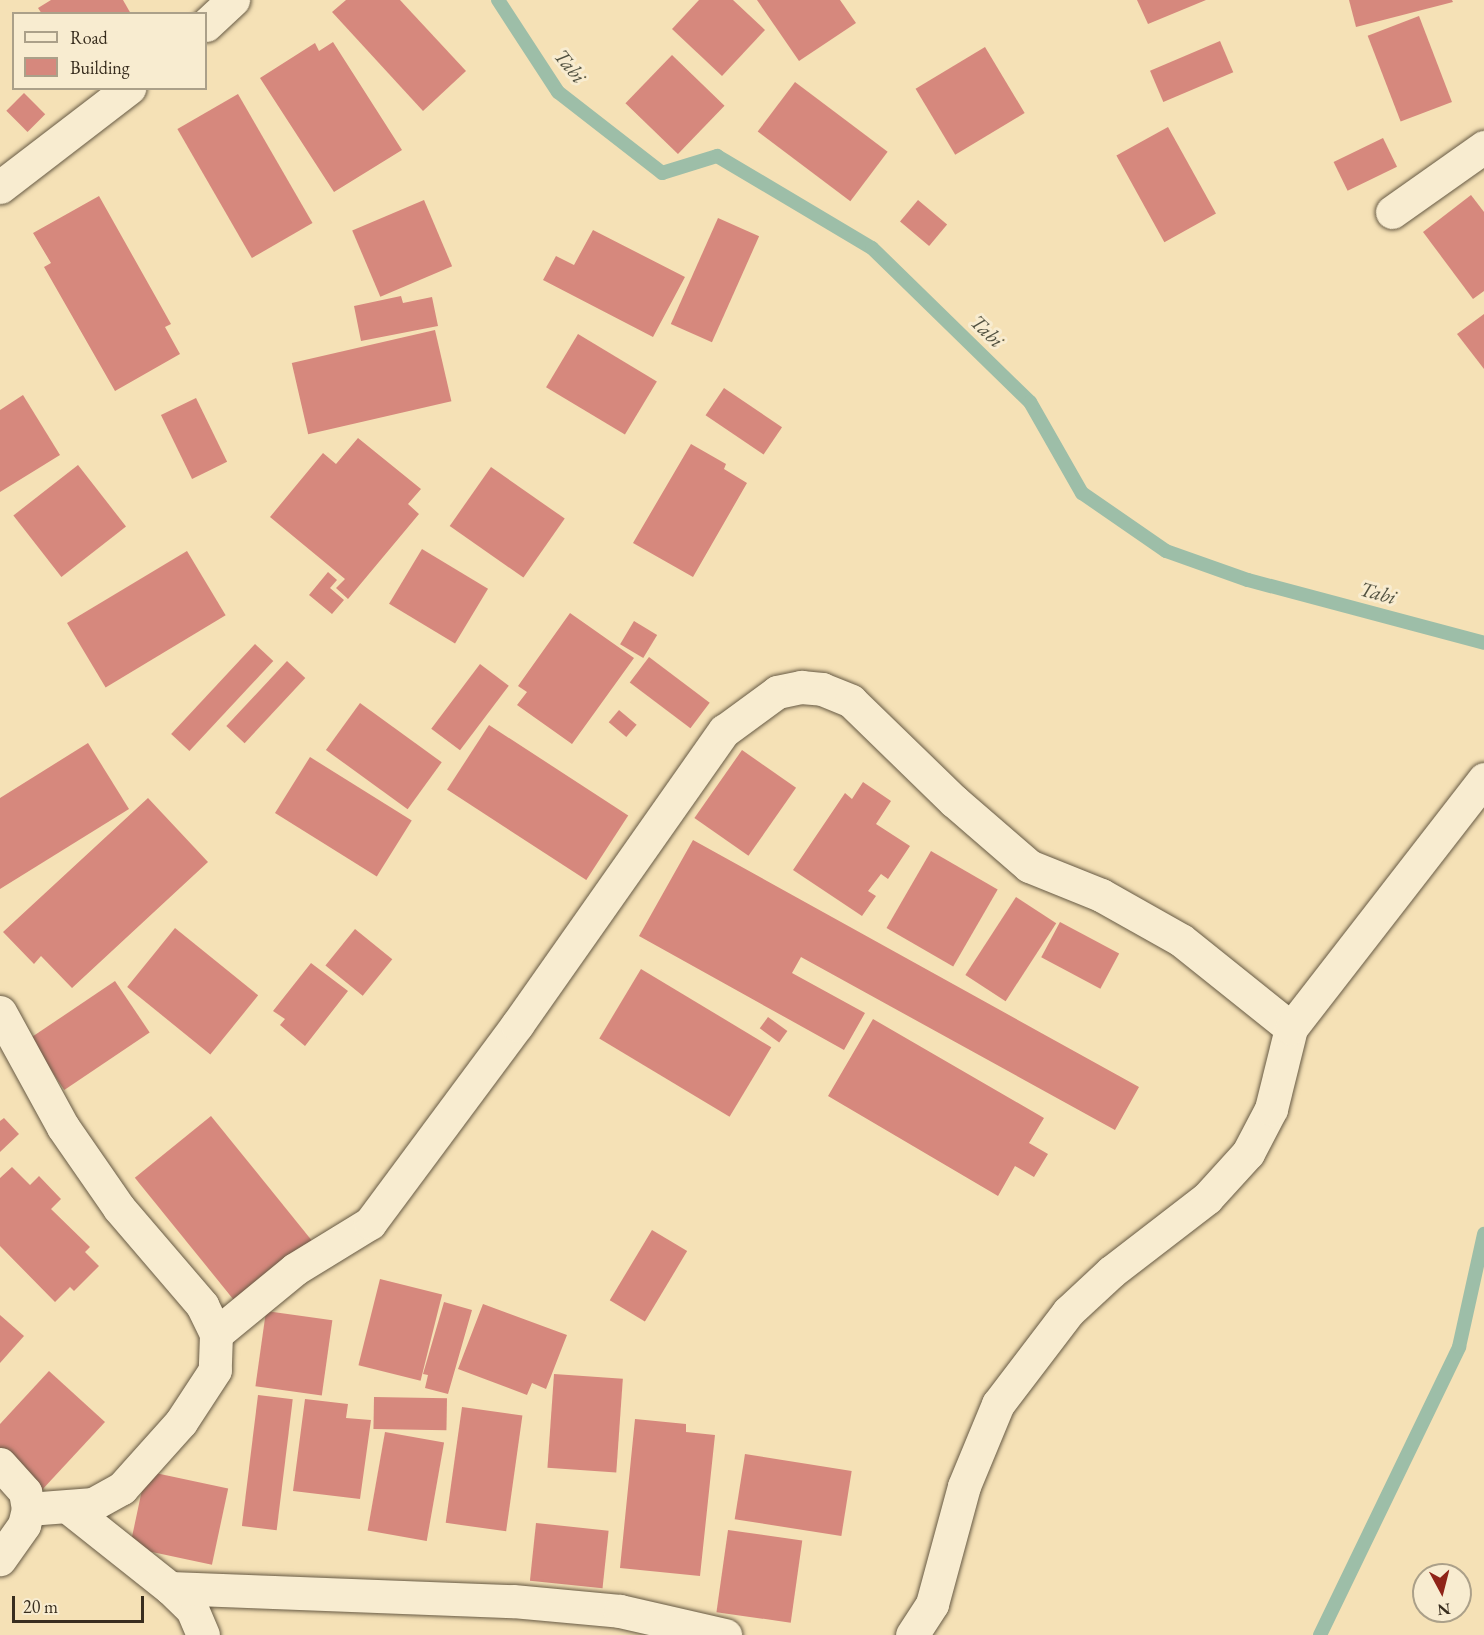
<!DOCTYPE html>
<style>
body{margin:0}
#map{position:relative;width:1484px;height:1635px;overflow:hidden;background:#f5e1b6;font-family:"EB Garamond",serif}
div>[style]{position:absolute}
.stream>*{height:14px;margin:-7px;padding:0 7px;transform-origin:7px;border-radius:7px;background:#9dbea8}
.building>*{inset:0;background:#d6887d;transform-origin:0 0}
.roads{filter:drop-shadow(0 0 2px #675a44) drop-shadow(0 0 2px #675a44)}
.street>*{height:33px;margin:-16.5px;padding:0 16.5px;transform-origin:16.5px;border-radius:16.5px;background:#f8ecd0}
span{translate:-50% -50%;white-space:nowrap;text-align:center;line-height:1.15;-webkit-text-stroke:6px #f8ecd0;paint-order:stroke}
.water-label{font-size:21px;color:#515140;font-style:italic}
.legend{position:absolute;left:12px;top:12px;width:195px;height:78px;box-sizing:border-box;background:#f8ecd0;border:2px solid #aba089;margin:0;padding:8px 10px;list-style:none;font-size:18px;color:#382d1e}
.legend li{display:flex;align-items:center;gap:12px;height:30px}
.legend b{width:30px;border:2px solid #aba089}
.north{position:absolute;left:1412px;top:1563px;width:60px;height:60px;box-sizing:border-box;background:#f8ecd0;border:2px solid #aba089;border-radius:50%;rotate:173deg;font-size:16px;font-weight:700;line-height:24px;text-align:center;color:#382d1e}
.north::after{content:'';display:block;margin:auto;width:21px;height:27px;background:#8f2418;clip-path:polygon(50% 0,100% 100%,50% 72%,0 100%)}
.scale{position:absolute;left:12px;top:1596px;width:132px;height:27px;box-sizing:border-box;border:3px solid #382d1e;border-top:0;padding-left:8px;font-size:18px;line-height:21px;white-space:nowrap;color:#382d1e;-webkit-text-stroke:4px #f8ecd0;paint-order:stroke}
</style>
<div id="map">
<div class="stream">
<div style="left:498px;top:0;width:110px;rotate:56.9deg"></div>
<div style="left:558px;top:92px;width:132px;rotate:37.9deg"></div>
<div style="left:662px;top:173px;width:58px;rotate:-17.2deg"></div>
<div style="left:717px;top:156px;width:180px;rotate:30.7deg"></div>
<div style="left:872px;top:248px;width:221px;rotate:44.3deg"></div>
<div style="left:1030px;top:402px;width:105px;rotate:60.3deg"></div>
<div style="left:1082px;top:493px;width:102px;rotate:34.6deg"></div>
<div style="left:1166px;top:551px;width:87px;rotate:19.5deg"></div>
<div style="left:1248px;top:580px;width:244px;rotate:14.9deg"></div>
<div style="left:1320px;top:1635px;width:320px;rotate:-64.2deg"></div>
<div style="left:1459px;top:1347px;width:116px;rotate:-77.5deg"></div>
</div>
<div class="building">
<div style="clip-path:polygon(51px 0,123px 0,131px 14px,42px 14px,38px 8px)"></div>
<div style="clip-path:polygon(346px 0,400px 0,466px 71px,423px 111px,332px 12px)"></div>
<div style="clip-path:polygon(699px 0,733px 0,765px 30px,722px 76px,672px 29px)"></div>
<div style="clip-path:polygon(757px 0,840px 0,856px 23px,799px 61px)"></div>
<div style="clip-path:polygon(1137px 0,1206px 0,1148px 24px)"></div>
<div style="clip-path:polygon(1349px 0,1452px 0,1453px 2px,1356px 27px)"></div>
<div style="left:1419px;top:16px;width:92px;height:55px;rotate:69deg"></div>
<div style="left:1220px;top:41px;width:34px;height:76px;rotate:67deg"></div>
<div style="clip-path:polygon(333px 42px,402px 150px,334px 192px,260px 78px,315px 43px,319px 51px)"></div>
<div style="left:985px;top:47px;width:77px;height:81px;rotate:59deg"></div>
<div style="left:672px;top:55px;width:73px;height:67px;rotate:44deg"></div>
<div style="left:795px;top:82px;width:116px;height:62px;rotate:37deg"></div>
<div style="left:24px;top:93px;width:30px;height:25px;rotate:45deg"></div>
<div style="left:238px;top:94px;width:149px;height:70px;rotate:60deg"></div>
<div style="left:1168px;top:127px;width:99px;height:59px;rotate:61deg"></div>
<div style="left:1383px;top:138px;width:32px;height:55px;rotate:64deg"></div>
<div style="clip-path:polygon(1471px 195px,1484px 212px,1484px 291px,1473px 299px,1423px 232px)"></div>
<div style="clip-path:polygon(99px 196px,171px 324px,165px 327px,180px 354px,115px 391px,44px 267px,51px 263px,33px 233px)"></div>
<div style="left:424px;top:200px;width:72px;height:78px;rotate:67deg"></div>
<div style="left:918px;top:200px;width:38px;height:28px;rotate:40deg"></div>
<div style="left:718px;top:218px;width:45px;height:116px;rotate:24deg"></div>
<div style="clip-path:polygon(593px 230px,685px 277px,653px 337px,543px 280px,556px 256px,574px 265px)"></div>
<div style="clip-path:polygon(401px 296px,403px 303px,432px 297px,438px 326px,361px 341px,354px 306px)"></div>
<div style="clip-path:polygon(1484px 314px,1484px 369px,1457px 334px)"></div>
<div style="left:435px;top:330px;width:73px;height:147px;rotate:77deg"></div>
<div style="left:578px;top:334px;width:92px;height:62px;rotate:31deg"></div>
<div style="left:724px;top:388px;width:70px;height:33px;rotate:34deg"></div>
<div style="clip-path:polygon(23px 395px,60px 455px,0 492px,0 410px)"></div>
<div style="left:196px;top:398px;width:71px;height:39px;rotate:64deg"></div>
<div style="clip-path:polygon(358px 438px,421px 489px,408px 504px,419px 514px,348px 599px,336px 588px,345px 579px,270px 517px,323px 453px,336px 464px)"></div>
<div style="clip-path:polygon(691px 444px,726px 464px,724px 469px,747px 483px,693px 577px,633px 543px)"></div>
<div style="left:78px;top:465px;width:78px;height:82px;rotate:52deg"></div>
<div style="left:491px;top:467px;width:90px;height:72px;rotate:35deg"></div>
<div style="left:422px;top:549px;width:77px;height:64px;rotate:31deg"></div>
<div style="left:187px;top:551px;width:75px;height:140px;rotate:59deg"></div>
<div style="clip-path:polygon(328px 572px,337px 580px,330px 588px,344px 600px,332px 614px,309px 595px)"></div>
<div style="clip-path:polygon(570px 613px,634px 658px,572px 744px,517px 705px,527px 692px,518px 686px)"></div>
<div style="left:634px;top:621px;width:27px;height:27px;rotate:31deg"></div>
<div style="left:255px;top:644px;width:25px;height:123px;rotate:43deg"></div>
<div style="left:649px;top:657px;width:76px;height:32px;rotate:37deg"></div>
<div style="left:287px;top:661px;width:25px;height:89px;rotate:43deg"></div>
<div style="left:480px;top:664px;width:36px;height:81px;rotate:37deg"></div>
<div style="left:360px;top:703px;width:101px;height:58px;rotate:36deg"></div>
<div style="left:619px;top:710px;width:23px;height:16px;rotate:40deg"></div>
<div style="left:489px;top:725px;width:166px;height:77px;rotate:33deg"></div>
<div style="clip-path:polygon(88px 743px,129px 809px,0 889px,0 798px)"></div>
<div style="left:742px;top:750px;width:66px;height:83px;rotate:35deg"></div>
<div style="left:310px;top:757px;width:120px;height:66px;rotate:32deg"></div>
<div style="clip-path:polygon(863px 782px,891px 801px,876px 824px,910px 846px,888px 879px,881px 874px,868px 891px,876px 896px,862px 916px,793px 870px,845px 793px,852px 799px)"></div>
<div style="clip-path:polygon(148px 798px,208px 862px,72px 988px,41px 956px,34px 964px,3px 932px)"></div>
<div style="clip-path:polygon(693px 840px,1139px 1087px,1115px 1130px,801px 957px,792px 973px,865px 1013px,844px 1050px,639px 936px)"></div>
<div style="left:931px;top:851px;width:77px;height:89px;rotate:30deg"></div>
<div style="left:1016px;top:897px;width:48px;height:93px;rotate:33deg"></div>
<div style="left:1060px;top:922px;width:67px;height:40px;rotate:28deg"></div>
<div style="left:175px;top:928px;width:107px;height:76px;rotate:39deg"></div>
<div style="left:355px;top:929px;width:48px;height:47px;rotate:39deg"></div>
<div style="clip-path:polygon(311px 963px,348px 991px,305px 1046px,280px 1025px,285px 1019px,273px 1011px)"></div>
<div style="left:641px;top:969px;width:152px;height:81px;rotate:31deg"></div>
<div style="left:115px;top:981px;width:62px;height:103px;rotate:56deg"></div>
<div style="left:768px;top:1017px;width:24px;height:14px;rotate:36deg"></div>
<div style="clip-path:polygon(873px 1019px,1044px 1118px,1029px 1143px,1048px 1154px,1034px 1177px,1015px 1166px,998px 1196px,828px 1096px)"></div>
<div style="left:211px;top:1116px;width:164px;height:98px;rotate:51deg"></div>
<div style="clip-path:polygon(4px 1118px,19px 1134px,0 1152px,0 1121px)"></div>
<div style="clip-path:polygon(12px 1167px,30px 1185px,39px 1176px,61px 1199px,51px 1209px,90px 1247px,85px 1252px,99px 1266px,74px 1291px,70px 1287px,55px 1302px,0 1246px,0 1178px)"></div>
<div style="left:652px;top:1230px;width:41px;height:82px;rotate:31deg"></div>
<div style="left:380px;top:1279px;width:64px;height:89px;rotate:14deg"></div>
<div style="clip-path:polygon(444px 1302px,472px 1310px,448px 1394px,425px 1388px,428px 1375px,423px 1374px)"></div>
<div style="clip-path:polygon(483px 1304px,567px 1335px,546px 1389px,532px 1383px,527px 1395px,458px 1369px)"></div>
<div style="left:266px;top:1311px;width:67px;height:76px;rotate:8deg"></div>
<div style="clip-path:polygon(0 1315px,24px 1336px,0 1363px)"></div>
<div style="clip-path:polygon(49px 1371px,105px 1422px,41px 1491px,0 1453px,0 1424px)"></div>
<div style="left:554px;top:1374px;width:69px;height:94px;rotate:4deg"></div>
<div style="left:258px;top:1395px;width:35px;height:132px;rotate:7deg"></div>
<div style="left:374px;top:1397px;width:73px;height:32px;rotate:1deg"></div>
<div style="clip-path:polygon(305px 1399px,348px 1404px,346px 1418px,371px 1420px,360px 1499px,293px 1491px)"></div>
<div style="left:462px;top:1407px;width:61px;height:117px;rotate:8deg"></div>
<div style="clip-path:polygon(635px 1419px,686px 1424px,686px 1432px,715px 1435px,700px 1576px,620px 1568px)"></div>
<div style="left:385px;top:1432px;width:60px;height:100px;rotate:10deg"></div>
<div style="left:745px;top:1454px;width:108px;height:66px;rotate:9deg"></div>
<div style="left:146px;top:1471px;width:84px;height:78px;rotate:12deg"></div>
<div style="left:536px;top:1523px;width:73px;height:58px;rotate:6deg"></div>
<div style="left:728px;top:1530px;width:75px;height:83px;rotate:8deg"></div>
</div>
<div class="roads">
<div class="street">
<div style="left:206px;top:25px;width:37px;rotate:-43deg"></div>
<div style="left:0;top:187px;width:163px;rotate:-37.5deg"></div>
<div style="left:1392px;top:212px;width:113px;rotate:-35.2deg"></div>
<div style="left:0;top:1012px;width:131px;rotate:61.3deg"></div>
<div style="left:63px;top:1127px;width:98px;rotate:55.3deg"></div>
<div style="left:119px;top:1208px;width:128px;rotate:49.4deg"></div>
<div style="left:202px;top:1305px;width:32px;rotate:64deg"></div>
<div style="left:216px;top:1334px;width:36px;rotate:92deg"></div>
<div style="left:215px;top:1370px;width:62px;rotate:123.2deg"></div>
<div style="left:181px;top:1422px;width:89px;rotate:131.8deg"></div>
<div style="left:122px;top:1488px;width:33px;rotate:151deg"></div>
<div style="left:93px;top:1504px;width:65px;rotate:175.6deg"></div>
<div style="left:216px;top:1334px;width:102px;rotate:-39.4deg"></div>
<div style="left:295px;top:1269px;width:88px;rotate:-31.5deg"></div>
<div style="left:370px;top:1223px;width:247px;rotate:-53.4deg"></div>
<div style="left:517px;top:1025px;width:360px;rotate:-54.9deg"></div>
<div style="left:724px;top:731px;width:66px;rotate:-36.3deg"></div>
<div style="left:777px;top:692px;width:25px;rotate:-12deg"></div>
<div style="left:801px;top:687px;width:21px;rotate:5deg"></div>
<div style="left:822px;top:689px;width:31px;rotate:22deg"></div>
<div style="left:851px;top:701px;width:144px;rotate:44.2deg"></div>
<div style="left:954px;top:801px;width:99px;rotate:40.9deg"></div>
<div style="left:1029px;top:866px;width:78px;rotate:21.9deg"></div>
<div style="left:1101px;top:895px;width:92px;rotate:29.4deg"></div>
<div style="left:1181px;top:940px;width:141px;rotate:38.7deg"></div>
<div style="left:0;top:1464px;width:38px;rotate:48deg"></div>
<div style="left:25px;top:1492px;width:17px;rotate:80deg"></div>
<div style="left:28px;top:1509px;width:16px;rotate:104deg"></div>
<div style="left:24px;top:1525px;width:42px;rotate:125.2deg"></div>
<div style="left:68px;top:1507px;width:130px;rotate:38.5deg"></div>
<div style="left:170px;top:1588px;width:30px;rotate:44deg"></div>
<div style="left:192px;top:1609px;width:28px;rotate:67deg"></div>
<div style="left:170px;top:1588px;width:343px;rotate:2.2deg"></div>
<div style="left:513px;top:1601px;width:107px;rotate:5.3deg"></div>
<div style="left:620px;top:1611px;width:108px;rotate:12.9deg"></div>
<div style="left:912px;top:1635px;width:37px;rotate:-57deg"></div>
<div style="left:932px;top:1604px;width:122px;rotate:-74.8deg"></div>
<div style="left:964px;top:1486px;width:89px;rotate:-67.5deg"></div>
<div style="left:998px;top:1404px;width:116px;rotate:-52.7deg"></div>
<div style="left:1068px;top:1312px;width:59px;rotate:-42.9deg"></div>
<div style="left:1111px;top:1272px;width:121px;rotate:-37.6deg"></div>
<div style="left:1207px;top:1198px;width:61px;rotate:-47.7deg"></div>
<div style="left:1248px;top:1153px;width:50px;rotate:-62.4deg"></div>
<div style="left:1271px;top:1109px;width:83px;rotate:-76.1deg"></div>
<div style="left:1291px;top:1028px;width:315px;rotate:-52.2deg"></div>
</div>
</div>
<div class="water-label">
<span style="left:570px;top:66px;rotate:51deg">Tabi</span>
<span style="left:987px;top:331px;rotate:44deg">Tabi</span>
<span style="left:1378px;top:593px;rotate:15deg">Tabi</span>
</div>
<ul class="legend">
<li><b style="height:8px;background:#f8ecd0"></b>Road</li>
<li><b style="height:16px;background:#d6887d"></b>Building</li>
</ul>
<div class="north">N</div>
<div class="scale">20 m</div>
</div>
